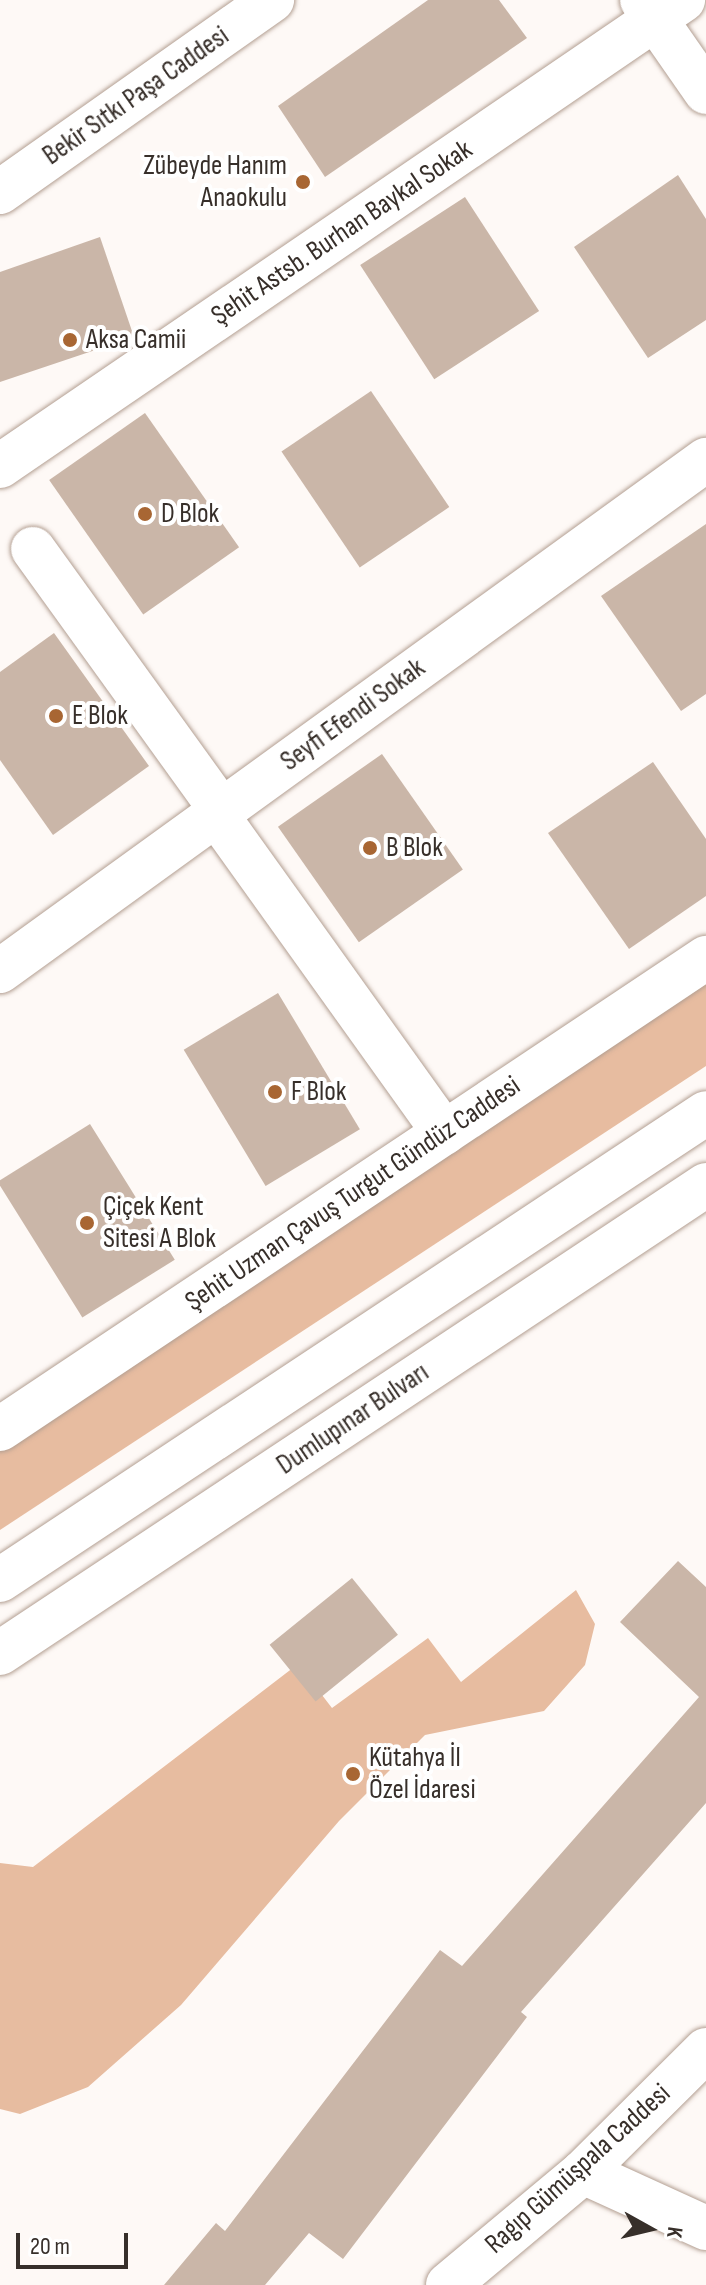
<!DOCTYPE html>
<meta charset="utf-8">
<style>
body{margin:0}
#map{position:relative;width:706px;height:2285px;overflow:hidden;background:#fef9f6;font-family:"Sofia Sans Condensed",sans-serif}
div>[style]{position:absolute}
.green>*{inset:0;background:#e7bca0}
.building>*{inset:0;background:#cab6a8;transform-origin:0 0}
.roads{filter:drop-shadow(0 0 2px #b39f92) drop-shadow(0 0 2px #b39f92)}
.minor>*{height:44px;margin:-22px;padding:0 22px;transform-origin:22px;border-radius:22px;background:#fff}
.major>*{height:44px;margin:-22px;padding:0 22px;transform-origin:22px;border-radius:22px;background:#fff}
.dots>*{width:22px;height:22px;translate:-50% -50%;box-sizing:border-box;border:4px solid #fff;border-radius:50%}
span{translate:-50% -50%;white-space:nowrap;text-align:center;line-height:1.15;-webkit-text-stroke:8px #fff;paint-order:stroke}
.street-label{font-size:28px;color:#372f2a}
.poi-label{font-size:28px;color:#372f2a}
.right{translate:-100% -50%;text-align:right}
.left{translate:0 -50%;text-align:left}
.north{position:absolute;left:610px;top:2189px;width:80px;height:80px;-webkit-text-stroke:6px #fff;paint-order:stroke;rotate:98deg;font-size:22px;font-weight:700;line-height:32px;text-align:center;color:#372f2a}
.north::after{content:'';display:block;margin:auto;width:28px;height:36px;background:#372f2a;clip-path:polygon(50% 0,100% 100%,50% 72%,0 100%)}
.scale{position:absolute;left:16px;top:2233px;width:112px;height:36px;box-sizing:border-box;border:4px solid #372f2a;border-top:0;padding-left:10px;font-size:24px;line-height:28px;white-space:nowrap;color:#372f2a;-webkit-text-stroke:6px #fff;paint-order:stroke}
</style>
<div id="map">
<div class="green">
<div style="clip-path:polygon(706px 967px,706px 1066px,0 1530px,0 1446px)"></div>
<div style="clip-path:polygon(576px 1590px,595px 1624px,585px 1665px,544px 1711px,425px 1735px,339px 1821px,181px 2005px,88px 2087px,20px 2114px,0 2109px,0 1863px,33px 1867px,298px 1664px,332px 1708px,428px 1638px,461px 1682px)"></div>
</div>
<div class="building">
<div style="clip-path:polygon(428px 0,499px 0,527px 38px,325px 177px,278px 106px)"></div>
<div style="clip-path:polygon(678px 175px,706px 219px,706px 320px,648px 358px,574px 247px)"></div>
<div style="left:465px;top:197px;width:136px;height:125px;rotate:57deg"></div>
<div style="clip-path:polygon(100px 237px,134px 337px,0 382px,0 272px)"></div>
<div style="left:371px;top:391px;width:140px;height:108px;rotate:56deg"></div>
<div style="left:145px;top:413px;width:164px;height:117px;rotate:55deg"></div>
<div style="clip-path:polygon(706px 524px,706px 694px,681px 711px,601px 596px)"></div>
<div style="clip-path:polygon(54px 633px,149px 766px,53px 835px,0 760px,0 672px)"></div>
<div style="left:382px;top:754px;width:141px;height:127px;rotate:55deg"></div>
<div style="clip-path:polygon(653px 762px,706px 839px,706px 896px,629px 949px,548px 833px)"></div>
<div style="left:278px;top:993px;width:159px;height:110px;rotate:59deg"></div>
<div style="left:90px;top:1124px;width:160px;height:109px;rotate:58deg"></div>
<div style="clip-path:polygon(678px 1561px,706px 1587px,706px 1803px,521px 2012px,527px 2017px,343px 2259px,309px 2233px,265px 2285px,164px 2285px,216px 2223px,225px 2231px,440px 1950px,462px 1966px,699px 1697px,620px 1622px)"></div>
<div style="left:352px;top:1578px;width:73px;height:106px;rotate:51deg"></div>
</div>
<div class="roads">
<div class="minor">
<div style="left:642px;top:0;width:112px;rotate:55.2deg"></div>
<div style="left:0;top:192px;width:333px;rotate:-35.2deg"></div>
<div style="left:0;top:466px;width:827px;rotate:-34.31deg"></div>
<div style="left:33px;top:549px;width:322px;rotate:54.2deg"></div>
<div style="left:216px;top:814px;width:392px;rotate:54.4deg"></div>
<div style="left:0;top:971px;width:872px;rotate:-35.9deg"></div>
<div style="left:0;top:1429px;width:849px;rotate:-33.71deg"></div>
<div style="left:583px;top:2172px;width:135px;rotate:24.5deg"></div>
<div style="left:448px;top:2285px;width:176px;rotate:-39.9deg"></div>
<div style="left:583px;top:2172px;width:173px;rotate:-44.8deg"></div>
</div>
<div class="major">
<div style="left:0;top:1580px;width:846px;rotate:-33.48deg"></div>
<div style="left:0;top:1653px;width:847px;rotate:-33.54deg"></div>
</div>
</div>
<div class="dots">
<div style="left:303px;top:182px;background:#a86633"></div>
<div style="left:70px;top:340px;background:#a86633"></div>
<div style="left:145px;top:514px;background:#a86633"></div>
<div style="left:56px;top:716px;background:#a86633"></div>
<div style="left:370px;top:848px;background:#a86633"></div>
<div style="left:275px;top:1092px;background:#a86633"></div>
<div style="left:87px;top:1223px;background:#a86633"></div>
<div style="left:353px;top:1774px;background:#a86633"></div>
</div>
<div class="street-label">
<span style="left:136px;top:96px;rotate:-35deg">Bekir Sıtkı Paşa Caddesi</span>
<span style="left:342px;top:233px;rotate:-34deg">Şehit Astsb. Burhan Baykal Sokak</span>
<span style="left:353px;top:715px;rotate:-36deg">Seyfi Efendi Sokak</span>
<span style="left:353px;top:1194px;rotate:-34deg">Şehit Uzman Çavuş Turgut Gündüz Caddesi</span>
<span style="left:353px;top:1419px;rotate:-34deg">Dumlupınar Bulvarı</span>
<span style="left:578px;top:2169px;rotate:-42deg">Ragıp Gümüşpala Caddesi</span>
</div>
<div class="poi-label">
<span class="right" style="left:287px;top:182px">Zübeyde Hanım<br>Anaokulu</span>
<span class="left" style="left:86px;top:340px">Aksa Camii</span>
<span class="left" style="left:161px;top:514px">D Blok</span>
<span class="left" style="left:72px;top:716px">E Blok</span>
<span class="left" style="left:386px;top:848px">B Blok</span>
<span class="left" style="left:291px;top:1092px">F Blok</span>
<span class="left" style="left:103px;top:1223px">Çiçek Kent<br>Sitesi A Blok</span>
<span class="left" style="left:369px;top:1774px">Kütahya İl<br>Özel İdaresi</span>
</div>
<div class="north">K</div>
<div class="scale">20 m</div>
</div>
